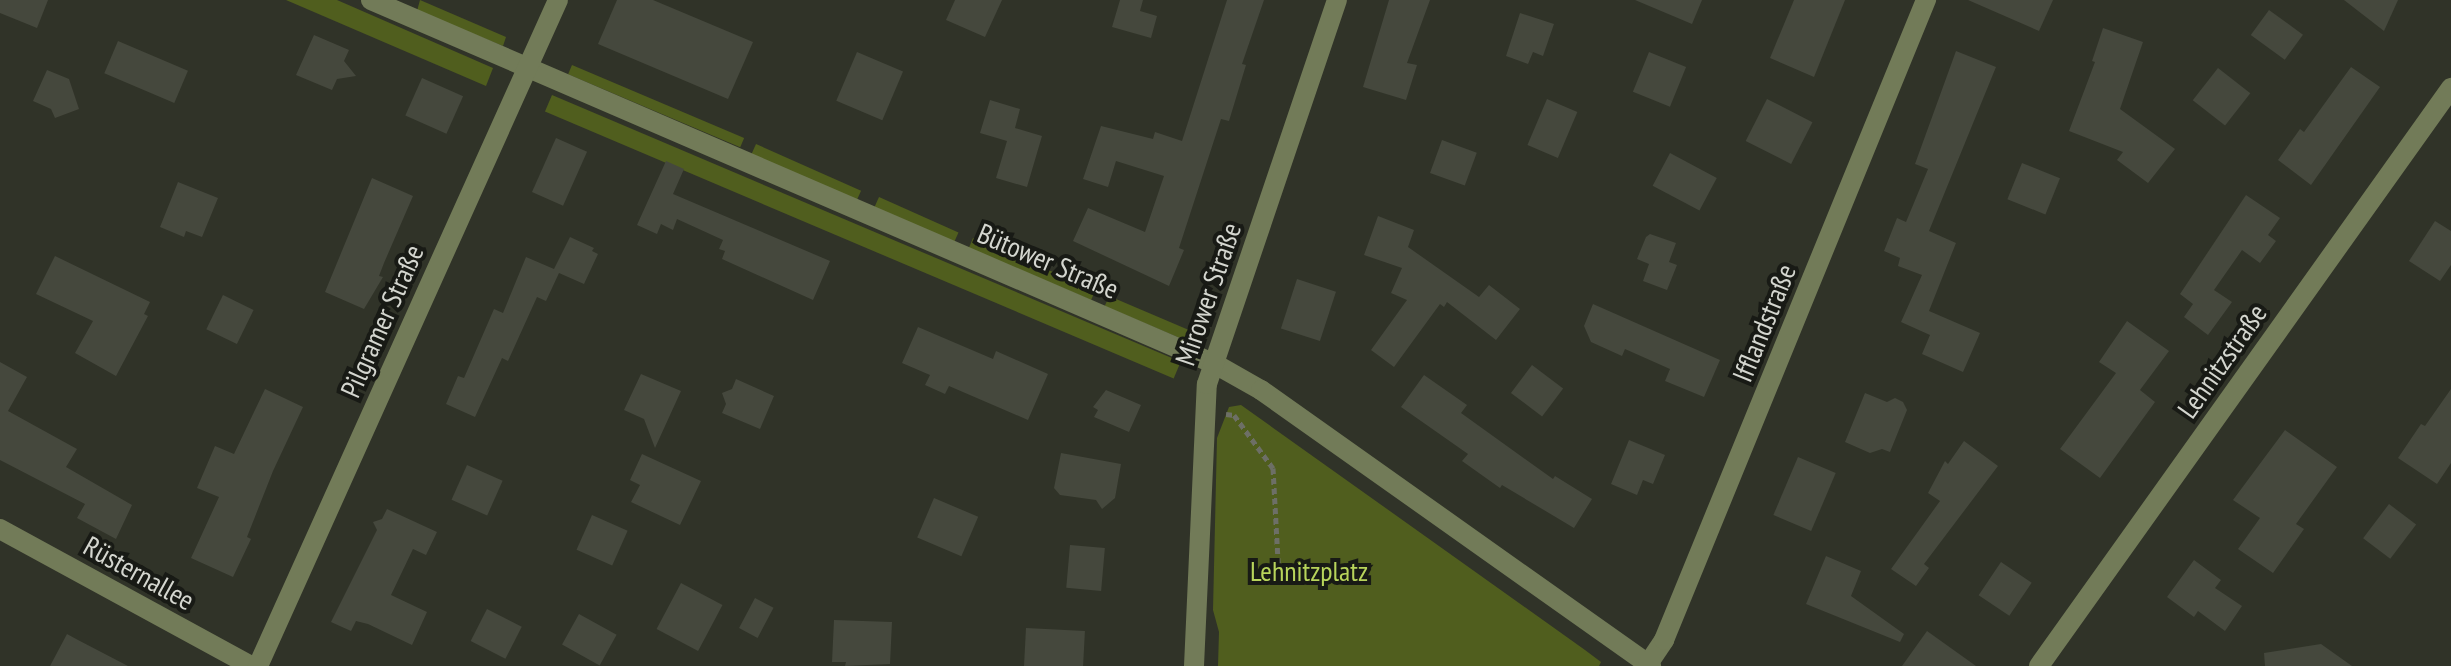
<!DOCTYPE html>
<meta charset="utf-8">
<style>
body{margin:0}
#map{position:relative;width:2451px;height:666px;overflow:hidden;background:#303328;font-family:"PT Sans Narrow",sans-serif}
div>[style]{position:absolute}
.green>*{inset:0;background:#505e1e;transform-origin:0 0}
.building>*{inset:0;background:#45483d;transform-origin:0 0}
.path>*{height:5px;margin-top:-2.5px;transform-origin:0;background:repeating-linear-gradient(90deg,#6d6f66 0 6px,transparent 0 10px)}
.minor>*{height:20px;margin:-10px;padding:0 10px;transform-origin:10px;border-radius:10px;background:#727b58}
span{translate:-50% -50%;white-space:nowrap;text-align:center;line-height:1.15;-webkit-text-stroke:8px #181a15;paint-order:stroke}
.street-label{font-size:28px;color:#d4d6cf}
.park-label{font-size:28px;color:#b8d45b}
</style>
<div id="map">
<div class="green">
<div style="clip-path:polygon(286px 0,337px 0,493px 68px,486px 86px)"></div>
<div style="clip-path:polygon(420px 0,506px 37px,503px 46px,417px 11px)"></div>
<div style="left:572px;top:65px;width:187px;height:10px;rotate:23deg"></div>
<div style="left:552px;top:95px;width:683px;height:18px;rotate:23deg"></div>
<div style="left:756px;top:144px;width:115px;height:11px;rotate:24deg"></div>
<div style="left:879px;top:197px;width:87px;height:11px;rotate:24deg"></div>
<div style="left:973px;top:238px;width:133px;height:11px;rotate:23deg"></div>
<div style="left:1109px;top:296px;width:88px;height:11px;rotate:23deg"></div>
<div style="clip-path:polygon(1241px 405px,1585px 650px,1601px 662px,1599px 666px,1218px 666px,1219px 632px,1213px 610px,1217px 438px,1229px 407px)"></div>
</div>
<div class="building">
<div style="clip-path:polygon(0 0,48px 0,37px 28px,0 13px)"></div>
<div style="clip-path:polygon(617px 0,653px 0,753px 42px,728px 99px,598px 44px)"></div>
<div style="clip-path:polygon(955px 0,1002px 0,985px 37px,946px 20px)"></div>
<div style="clip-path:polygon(1120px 0,1143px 0,1140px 11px,1157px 16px,1151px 38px,1112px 27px)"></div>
<div style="clip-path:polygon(1227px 0,1264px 0,1242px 64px,1246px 65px,1229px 121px,1221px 119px,1179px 248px,1184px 250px,1169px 286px,1073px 241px,1088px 208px,1145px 232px,1164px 176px,1116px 161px,1108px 187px,1083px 179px,1101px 126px,1153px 139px,1155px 132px,1182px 141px)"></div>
<div style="clip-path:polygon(1389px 0,1430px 0,1407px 63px,1417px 65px,1406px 100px,1363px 87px)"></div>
<div style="clip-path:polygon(1635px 0,1702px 0,1692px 24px)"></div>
<div style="clip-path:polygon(1794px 0,1845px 0,1814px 77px,1770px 58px)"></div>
<div style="clip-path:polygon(1968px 0,2053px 0,2039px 31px)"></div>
<div style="clip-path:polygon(2344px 0,2398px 0,2384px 31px)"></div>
<div style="left:2269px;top:10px;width:42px;height:31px;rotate:36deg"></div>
<div style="clip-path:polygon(1520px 13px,1554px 24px,1543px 56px,1533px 52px,1528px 64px,1506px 56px)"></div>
<div style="clip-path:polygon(2103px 28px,2143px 42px,2120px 109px,2175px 149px,2148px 183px,2117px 160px,2123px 152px,2069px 131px,2095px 62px,2092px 61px)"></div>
<div style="clip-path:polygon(314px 35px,349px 50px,344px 61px,356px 76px,337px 79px,332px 90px,296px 75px)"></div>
<div style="left:118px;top:41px;width:76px;height:35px;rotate:23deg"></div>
<div style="clip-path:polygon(1956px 51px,1996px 67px,1929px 231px,1956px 243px,1929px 311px,1980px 333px,1963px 372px,1922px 354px,1930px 335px,1901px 322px,1922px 275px,1898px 266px,1900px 258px,1884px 251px,1897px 218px,1906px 222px,1928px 169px,1915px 164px)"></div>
<div style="left:857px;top:52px;width:50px;height:53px;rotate:23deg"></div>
<div style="left:1649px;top:52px;width:40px;height:43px;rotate:22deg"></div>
<div style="clip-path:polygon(2351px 67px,2380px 87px,2311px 185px,2278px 160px,2300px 129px,2304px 132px)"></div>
<div style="left:2218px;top:68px;width:41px;height:41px;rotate:38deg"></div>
<div style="clip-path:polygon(47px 70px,69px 79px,79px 109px,55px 118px,51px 109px,33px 101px)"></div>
<div style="left:422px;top:78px;width:45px;height:41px;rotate:24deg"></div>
<div style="left:1547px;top:99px;width:33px;height:50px;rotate:23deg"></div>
<div style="left:1767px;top:99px;width:51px;height:47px;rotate:27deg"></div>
<div style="clip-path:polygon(990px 100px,1020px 109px,1015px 128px,1042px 136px,1027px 187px,996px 178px,1007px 141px,980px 133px)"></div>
<div style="left:556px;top:138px;width:34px;height:59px;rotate:24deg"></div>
<div style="left:1442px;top:140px;width:37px;height:35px;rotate:20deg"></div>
<div style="left:1670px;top:153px;width:53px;height:37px;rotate:28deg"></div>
<div style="clip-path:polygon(666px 161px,684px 169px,673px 194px,830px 261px,813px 300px,722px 259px,725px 251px,719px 249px,723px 240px,677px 219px,673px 230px,661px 224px,657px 234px,637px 225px)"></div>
<div style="left:2022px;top:163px;width:41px;height:39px;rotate:22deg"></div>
<div style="clip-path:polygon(372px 178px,413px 196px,384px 263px,379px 276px,383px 277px,364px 309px,325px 292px)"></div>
<div style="clip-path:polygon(178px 182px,218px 198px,202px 237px,186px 231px,184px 237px,160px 227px)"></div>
<div style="clip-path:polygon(2246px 195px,2280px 218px,2268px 235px,2276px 241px,2260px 263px,2242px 250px,2214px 290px,2232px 302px,2208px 335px,2184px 317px,2193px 304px,2180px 294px)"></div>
<div style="clip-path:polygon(1378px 216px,1414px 230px,1408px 247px,1479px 297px,1489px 285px,1520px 309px,1496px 340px,1447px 302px,1444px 307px,1440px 304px,1394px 367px,1371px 350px,1407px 300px,1391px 293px,1402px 268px,1364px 255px)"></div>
<div style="clip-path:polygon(2435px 221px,2451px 231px,2451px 265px,2440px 281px,2409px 261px)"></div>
<div style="clip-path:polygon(1650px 234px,1676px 243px,1669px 262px,1677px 265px,1667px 290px,1643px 281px,1649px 264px,1637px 259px,1646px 237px)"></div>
<div style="clip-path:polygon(570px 237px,594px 248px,592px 251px,598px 254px,584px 284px,559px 273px,546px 301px,537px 297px,508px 361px,502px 358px,475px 417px,446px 404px,458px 376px,464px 378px,494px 309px,503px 313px,526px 257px,554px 269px)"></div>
<div style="clip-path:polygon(55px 256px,150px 302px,144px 314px,148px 316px,116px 376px,75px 353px,93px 321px,36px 294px)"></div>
<div style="left:1297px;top:279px;width:41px;height:52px;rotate:18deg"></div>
<div style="left:223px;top:295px;width:34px;height:38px;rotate:26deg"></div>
<div style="clip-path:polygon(1593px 304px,1720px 360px,1704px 397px,1665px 381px,1670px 369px,1625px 349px,1622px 356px,1591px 342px,1584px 326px)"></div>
<div style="clip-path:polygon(2127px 321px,2169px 351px,2140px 390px,2155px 402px,2100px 478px,2060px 449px,2116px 373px,2099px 362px)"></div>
<div style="clip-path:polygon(918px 327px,993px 359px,996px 351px,1048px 374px,1028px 420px,949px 386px,945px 394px,925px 385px,930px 375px,902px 363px)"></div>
<div style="clip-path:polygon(0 362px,27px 377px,8px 411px,77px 449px,66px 467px,132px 505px,116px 539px,77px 518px,85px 504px,0 460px)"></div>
<div style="left:1532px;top:365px;width:39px;height:35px;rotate:37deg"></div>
<div style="clip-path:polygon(641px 374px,681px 391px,655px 448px,644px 419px,624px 410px)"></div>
<div style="clip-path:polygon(1424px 375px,1467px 405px,1461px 413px,1553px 479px,1555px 476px,1592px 499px,1574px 528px,1502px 485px,1500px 488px,1462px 461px,1468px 454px,1401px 407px)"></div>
<div style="clip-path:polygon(736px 379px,774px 396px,760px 429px,722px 413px,726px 404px,722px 393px,732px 389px)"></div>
<div style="clip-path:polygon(265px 389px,303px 407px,273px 471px,247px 537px,251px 539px,233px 577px,191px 558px,219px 497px,197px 488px,215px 446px,234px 454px)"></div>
<div style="clip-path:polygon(2451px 389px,2451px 463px,2437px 484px,2398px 458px,2421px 424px,2425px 426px)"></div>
<div style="clip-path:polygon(1106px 390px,1141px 405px,1129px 432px,1094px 417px,1098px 410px,1093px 407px)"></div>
<div style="clip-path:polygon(1865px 393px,1887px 402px,1895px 398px,1903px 402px,1907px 410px,1890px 452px,1882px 449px,1870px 453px,1845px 442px)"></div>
<div style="clip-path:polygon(2285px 430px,2337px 467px,2296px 524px,2304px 529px,2273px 573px,2238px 549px,2260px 518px,2233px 500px)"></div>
<div style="clip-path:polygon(1629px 440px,1665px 455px,1653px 484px,1643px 480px,1637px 495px,1611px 484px)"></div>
<div style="clip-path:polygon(1964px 441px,1998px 466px,1924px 564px,1929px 568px,1916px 586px,1891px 569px,1940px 501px,1928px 493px,1945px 461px,1948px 464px)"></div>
<div style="clip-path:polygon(1061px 453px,1121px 464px,1115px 498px,1102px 509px,1096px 500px,1060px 495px,1054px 488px)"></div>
<div style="clip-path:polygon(642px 454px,701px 481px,680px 525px,631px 502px,640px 485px,630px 480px)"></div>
<div style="left:1798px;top:457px;width:41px;height:63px;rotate:23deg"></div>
<div style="left:467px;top:465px;width:39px;height:38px;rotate:24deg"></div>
<div style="left:934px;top:498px;width:48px;height:43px;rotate:23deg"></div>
<div style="left:2389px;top:504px;width:34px;height:43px;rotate:37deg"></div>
<div style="clip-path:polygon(387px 509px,437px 532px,426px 555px,413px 549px,391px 595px,427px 612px,412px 645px,368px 624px,356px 621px,351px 631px,331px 622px,377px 530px,373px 522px,382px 519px)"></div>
<div style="left:592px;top:515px;width:39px;height:38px;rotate:24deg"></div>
<div style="left:1070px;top:545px;width:35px;height:43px;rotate:5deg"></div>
<div style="clip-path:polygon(1826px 556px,1861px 571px,1851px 596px,1904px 634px,1900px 642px,1806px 604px)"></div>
<div style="clip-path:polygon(2194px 560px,2221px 580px,2215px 588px,2242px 606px,2225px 631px,2198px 611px,2194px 617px,2167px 597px)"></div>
<div style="left:2001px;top:562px;width:37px;height:40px;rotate:34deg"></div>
<div style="left:681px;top:583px;width:47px;height:52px;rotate:28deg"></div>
<div style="left:755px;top:598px;width:21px;height:34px;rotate:28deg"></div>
<div style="left:487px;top:609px;width:39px;height:36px;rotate:27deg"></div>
<div style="left:579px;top:614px;width:43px;height:35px;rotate:29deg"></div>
<div style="clip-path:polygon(834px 620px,892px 622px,890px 664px,845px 666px,846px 662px,832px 662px)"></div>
<div style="left:1026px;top:628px;width:59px;height:38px;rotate:3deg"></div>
<div style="clip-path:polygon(1927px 631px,1976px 666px,1902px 666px)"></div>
<div style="clip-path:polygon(67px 634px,78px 640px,128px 666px,50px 666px)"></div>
<div style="clip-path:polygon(2321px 644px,2352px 666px,2265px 666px,2264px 653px)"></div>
</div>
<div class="path">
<div style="left:1226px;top:414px;width:8px;rotate:7deg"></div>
<div style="left:1234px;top:415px;width:66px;rotate:53.7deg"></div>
<div style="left:1273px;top:468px;width:111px;rotate:86.9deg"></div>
</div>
<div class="minor">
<div style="left:371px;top:0;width:919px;rotate:23.33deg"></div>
<div style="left:1215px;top:364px;width:53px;rotate:29.5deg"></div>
<div style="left:1261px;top:390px;width:478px;rotate:35.3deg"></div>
<div style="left:0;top:529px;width:286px;rotate:28.6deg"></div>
<div style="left:1648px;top:664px;width:29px;rotate:-56deg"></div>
<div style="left:1664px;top:640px;width:692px;rotate:-67.74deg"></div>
<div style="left:258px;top:666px;width:730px;rotate:-65.75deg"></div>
<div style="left:1194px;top:666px;width:282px;rotate:-87.4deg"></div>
<div style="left:1207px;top:384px;width:405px;rotate:-71.3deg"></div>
<div style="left:2039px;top:666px;width:710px;rotate:-54.52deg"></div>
</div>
<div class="street-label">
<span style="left:1048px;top:261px;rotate:23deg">Bütower Straße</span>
<span style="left:1208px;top:294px;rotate:-71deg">Mirower Straße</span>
<span style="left:382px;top:321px;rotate:-66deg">Pilgramer Straße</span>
<span style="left:1764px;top:323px;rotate:-68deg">Ifflandstraße</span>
<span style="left:2222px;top:361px;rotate:-55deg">Lehnitzstraße</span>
<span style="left:139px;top:573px;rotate:29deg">Rüsternallee</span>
</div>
<div class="park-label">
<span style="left:1309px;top:571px">Lehnitzplatz</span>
</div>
</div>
